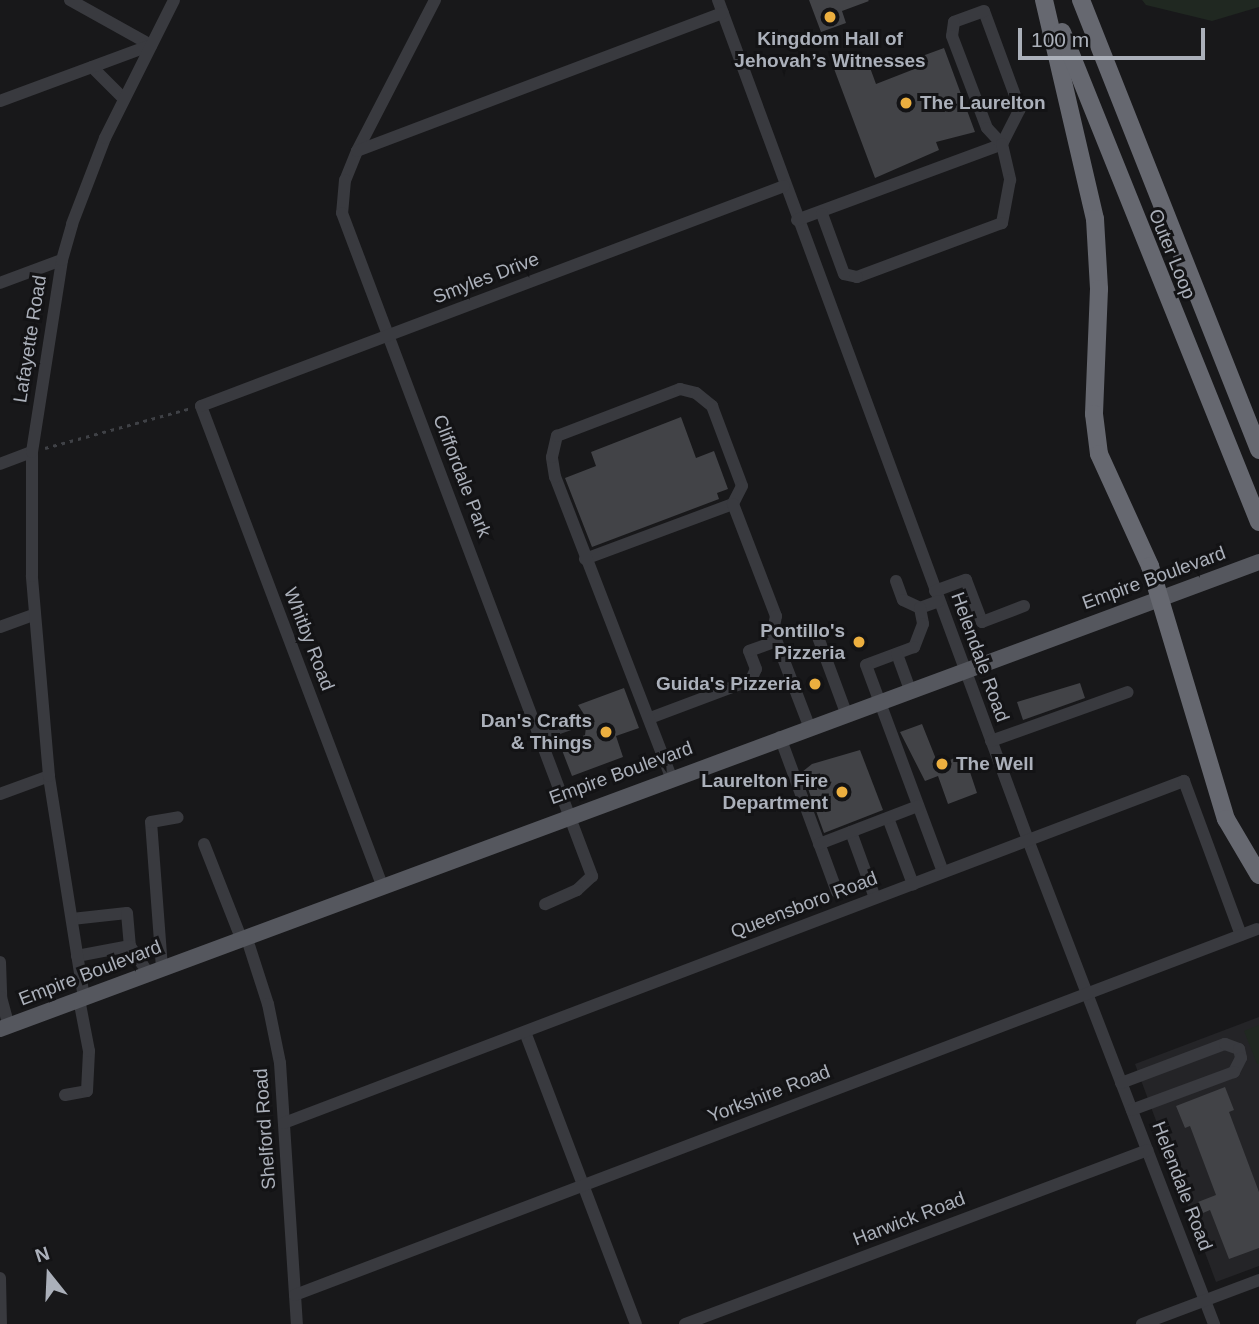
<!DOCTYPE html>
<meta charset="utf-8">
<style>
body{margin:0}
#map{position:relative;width:1259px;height:1324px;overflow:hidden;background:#18181a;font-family:Arial,sans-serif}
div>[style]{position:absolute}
.built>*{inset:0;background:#242427}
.green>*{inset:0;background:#202821}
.building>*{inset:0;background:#424347}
.path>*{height:2.5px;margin-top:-1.25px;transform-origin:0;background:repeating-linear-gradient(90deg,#3f4146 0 3.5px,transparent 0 8.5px)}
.minor>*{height:12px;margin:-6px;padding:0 6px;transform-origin:6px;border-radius:6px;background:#393a3f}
.major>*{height:16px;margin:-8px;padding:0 8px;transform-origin:8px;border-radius:8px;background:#55575e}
.highway>*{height:18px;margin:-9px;padding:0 9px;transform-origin:9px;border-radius:9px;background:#666870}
.dots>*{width:19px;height:19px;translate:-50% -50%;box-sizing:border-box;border:4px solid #131315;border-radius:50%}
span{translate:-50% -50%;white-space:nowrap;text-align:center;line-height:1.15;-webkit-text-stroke:6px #131315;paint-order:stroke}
.poi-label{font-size:19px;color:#abb0ba;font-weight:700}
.left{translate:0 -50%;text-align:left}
.right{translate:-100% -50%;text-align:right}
.street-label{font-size:19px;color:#abb0ba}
.north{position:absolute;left:14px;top:1240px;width:70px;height:70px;-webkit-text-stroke:5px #131315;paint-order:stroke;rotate:342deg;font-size:19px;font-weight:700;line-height:28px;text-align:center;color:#abb0ba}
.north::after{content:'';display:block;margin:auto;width:24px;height:32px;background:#abb0ba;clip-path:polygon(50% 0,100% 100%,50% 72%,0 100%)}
.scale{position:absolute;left:1018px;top:28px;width:187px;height:32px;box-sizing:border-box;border:4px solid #abb0ba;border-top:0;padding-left:9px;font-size:21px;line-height:24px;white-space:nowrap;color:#abb0ba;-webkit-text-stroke:5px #131315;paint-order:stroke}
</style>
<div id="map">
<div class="built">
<div style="clip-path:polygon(1259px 1017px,1259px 1266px,1216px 1282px,1135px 1064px)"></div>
</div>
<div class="green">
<div style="clip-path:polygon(1142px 0,1259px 0,1259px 7px,1212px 21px,1146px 5px)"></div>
<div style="clip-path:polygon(1259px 1025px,1259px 1064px,1257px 1064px,1244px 1031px)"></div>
</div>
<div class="building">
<div style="clip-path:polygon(809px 0,868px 0,869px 1px,842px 11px,846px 23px,821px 32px)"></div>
<div style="clip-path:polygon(944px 48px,975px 132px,936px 142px,939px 150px,875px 178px,833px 66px,865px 54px,876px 84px,917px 68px,914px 59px)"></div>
<div style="clip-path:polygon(681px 417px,696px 458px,714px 451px,728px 489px,717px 493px,719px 499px,592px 547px,565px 478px,596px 466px,591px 452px)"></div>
<div style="clip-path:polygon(1080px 683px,1085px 698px,1023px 720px,1017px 702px)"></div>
<div style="clip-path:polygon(624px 688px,639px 728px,616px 736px,623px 757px,572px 776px,560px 745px,585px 735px,587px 719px,578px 705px)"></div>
<div style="clip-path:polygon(922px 724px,936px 759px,943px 756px,945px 762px,964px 754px,977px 793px,948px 804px,938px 776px,925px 781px,900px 732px)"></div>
<div style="clip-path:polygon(860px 750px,883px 810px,824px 833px,802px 772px,812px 764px)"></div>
<div style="clip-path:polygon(1225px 1087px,1234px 1110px,1229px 1112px,1259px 1192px,1259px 1248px,1229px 1259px,1210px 1210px,1203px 1213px,1198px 1202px,1216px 1195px,1190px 1126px,1185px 1128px,1176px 1106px)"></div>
</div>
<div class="path">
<div style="left:45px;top:448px;width:151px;rotate:-15.3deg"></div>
</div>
<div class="minor">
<div style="left:70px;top:0;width:93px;rotate:29.1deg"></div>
<div style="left:435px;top:0;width:170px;rotate:117.3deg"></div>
<div style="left:357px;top:151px;width:31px;rotate:112deg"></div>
<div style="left:345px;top:180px;width:33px;rotate:95deg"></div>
<div style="left:342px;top:213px;width:709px;rotate:69.34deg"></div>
<div style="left:592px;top:876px;width:21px;rotate:137deg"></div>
<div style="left:577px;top:890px;width:35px;rotate:156deg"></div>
<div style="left:718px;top:0;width:895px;rotate:69.74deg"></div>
<div style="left:1028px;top:840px;width:519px;rotate:68.98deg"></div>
<div style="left:92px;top:67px;width:45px;rotate:45deg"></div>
<div style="left:0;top:101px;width:161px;rotate:-20.3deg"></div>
<div style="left:357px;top:151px;width:391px;rotate:-20.7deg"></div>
<div style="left:797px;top:220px;width:219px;rotate:-20.3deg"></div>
<div style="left:1002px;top:144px;width:39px;rotate:-63deg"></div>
<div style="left:1020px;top:109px;width:104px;rotate:-110.2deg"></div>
<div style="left:984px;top:11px;width:32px;rotate:160deg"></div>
<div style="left:954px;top:22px;width:14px;rotate:98deg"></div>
<div style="left:952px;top:36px;width:98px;rotate:69.2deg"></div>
<div style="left:987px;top:128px;width:22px;rotate:47deg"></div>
<div style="left:1002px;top:144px;width:37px;rotate:77deg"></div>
<div style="left:1010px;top:180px;width:44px;rotate:100.5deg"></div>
<div style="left:1002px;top:223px;width:155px;rotate:159.6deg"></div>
<div style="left:857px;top:277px;width:13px;rotate:-167deg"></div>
<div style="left:844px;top:274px;width:64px;rotate:-110.1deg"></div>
<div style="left:0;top:283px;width:66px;rotate:-20.4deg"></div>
<div style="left:0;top:464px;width:34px;rotate:-21deg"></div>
<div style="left:585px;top:559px;width:158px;rotate:-20.4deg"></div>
<div style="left:896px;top:581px;width:20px;rotate:70deg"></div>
<div style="left:903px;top:600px;width:19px;rotate:25deg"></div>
<div style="left:935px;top:591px;width:33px;rotate:-20deg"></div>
<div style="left:966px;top:580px;width:45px;rotate:69.1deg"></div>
<div style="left:982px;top:622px;width:45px;rotate:-20.9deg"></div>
<div style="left:939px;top:601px;width:20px;rotate:160deg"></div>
<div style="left:920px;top:608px;width:16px;rotate:79deg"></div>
<div style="left:923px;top:624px;width:25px;rotate:111deg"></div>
<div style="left:914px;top:647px;width:51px;rotate:159.4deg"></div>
<div style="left:866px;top:665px;width:221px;rotate:69.6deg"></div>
<div style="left:0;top:627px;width:37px;rotate:-20deg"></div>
<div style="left:815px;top:629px;width:90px;rotate:69.7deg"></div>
<div style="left:897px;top:654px;width:38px;rotate:70deg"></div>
<div style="left:650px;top:718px;width:108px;rotate:-20.6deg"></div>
<div style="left:751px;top:680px;width:12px;rotate:-66deg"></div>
<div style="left:756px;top:669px;width:19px;rotate:-111deg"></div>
<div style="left:749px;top:651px;width:29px;rotate:-20deg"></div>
<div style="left:539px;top:735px;width:42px;rotate:-19.3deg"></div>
<div style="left:780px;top:737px;width:165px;rotate:69.8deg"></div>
<div style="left:991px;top:741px;width:145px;rotate:-19.7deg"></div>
<div style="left:671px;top:777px;width:322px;rotate:-111.1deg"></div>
<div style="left:555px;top:477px;width:20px;rotate:-99deg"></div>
<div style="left:552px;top:457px;width:22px;rotate:-77deg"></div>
<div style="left:557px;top:436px;width:132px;rotate:-20.9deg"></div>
<div style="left:680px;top:389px;width:16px;rotate:14deg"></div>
<div style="left:696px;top:393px;width:21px;rotate:39deg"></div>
<div style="left:712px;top:406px;width:85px;rotate:69.4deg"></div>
<div style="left:742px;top:486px;width:20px;rotate:117deg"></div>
<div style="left:733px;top:504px;width:120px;rotate:69deg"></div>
<div style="left:776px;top:616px;width:16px;rotate:101deg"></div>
<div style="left:773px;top:632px;width:101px;rotate:69deg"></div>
<div style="left:0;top:794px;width:52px;rotate:-20.2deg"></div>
<div style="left:888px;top:818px;width:71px;rotate:69.3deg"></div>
<div style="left:851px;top:832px;width:70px;rotate:70deg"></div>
<div style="left:204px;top:844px;width:101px;rotate:68.5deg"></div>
<div style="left:819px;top:844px;width:106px;rotate:-21deg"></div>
<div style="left:382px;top:885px;width:512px;rotate:-110.7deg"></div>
<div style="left:201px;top:406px;width:623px;rotate:-20.67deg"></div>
<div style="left:72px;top:919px;width:55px;rotate:-6.2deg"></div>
<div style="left:127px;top:913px;width:33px;rotate:85deg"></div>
<div style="left:130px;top:946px;width:32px;rotate:56deg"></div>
<div style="left:246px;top:936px;width:71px;rotate:72.1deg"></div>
<div style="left:268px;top:1004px;width:60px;rotate:78.5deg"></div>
<div style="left:280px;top:1063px;width:262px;rotate:86.3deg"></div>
<div style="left:77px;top:956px;width:54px;rotate:-10.7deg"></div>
<div style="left:0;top:962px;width:35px;rotate:88deg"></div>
<div style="left:1px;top:997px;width:30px;rotate:75deg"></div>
<div style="left:162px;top:968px;width:146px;rotate:-94.3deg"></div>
<div style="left:151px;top:822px;width:27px;rotate:-10deg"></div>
<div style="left:84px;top:998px;width:225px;rotate:-99deg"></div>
<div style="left:49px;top:776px;width:201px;rotate:-94.9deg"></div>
<div style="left:32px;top:576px;width:124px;rotate:-90deg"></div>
<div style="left:32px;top:452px;width:194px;rotate:-81.1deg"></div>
<div style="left:62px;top:260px;width:37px;rotate:-74deg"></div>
<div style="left:72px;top:224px;width:92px;rotate:-69deg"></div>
<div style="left:105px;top:138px;width:154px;rotate:-63.4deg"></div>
<div style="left:525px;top:1032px;width:312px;rotate:69.2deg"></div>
<div style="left:1121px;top:1083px;width:111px;rotate:-20.6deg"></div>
<div style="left:1225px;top:1044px;width:15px;rotate:20deg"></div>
<div style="left:1239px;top:1049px;width:9px;rotate:77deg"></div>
<div style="left:1241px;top:1058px;width:16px;rotate:117deg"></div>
<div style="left:1234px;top:1072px;width:109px;rotate:159.6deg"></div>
<div style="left:65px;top:1095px;width:22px;rotate:-10deg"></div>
<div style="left:87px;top:1091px;width:40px;rotate:-87.1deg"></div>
<div style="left:89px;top:1051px;width:53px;rotate:-100.9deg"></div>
<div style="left:284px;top:1123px;width:963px;rotate:-20.81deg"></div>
<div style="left:1184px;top:781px;width:164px;rotate:69.7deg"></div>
<div style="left:0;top:1278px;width:46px;rotate:88.8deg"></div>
<div style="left:295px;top:1295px;width:1029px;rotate:-20.83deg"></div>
<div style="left:685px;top:1324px;width:494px;rotate:-20.6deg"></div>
<div style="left:1142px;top:1324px;width:125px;rotate:-20.6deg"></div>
</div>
<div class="major">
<div style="left:0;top:1029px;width:1343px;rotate:-20.35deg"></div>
</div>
<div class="highway">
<div style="left:1044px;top:0;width:225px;rotate:76.9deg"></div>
<div style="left:1095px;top:219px;width:70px;rotate:86.7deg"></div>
<div style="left:1099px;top:289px;width:125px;rotate:92.3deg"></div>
<div style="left:1094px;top:414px;width:40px;rotate:82.9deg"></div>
<div style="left:1099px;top:454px;width:123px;rotate:65.5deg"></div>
<div style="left:1150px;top:566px;width:264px;rotate:73.3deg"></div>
<div style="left:1226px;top:819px;width:65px;rotate:59.5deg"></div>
<div style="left:1081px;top:0;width:484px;rotate:68.4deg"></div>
<div style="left:1062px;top:32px;width:528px;rotate:68.1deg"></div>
</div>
<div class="dots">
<div style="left:830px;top:17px;background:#ecaf3f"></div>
<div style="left:906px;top:103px;background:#ecaf3f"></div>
<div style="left:859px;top:642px;background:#ecaf3f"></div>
<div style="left:815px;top:684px;background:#ecaf3f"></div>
<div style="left:606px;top:732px;background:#ecaf3f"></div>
<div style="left:942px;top:764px;background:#ecaf3f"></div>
<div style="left:842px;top:792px;background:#ecaf3f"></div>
</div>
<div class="poi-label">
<span style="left:830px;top:50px">Kingdom Hall of<br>Jehovah’s Witnesses</span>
<span class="left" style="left:920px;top:103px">The Laurelton</span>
<span class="right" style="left:845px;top:642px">Pontillo's<br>Pizzeria</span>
<span class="right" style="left:801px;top:684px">Guida's Pizzeria</span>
<span class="right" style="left:592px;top:732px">Dan's Crafts<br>&amp; Things</span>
<span class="left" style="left:956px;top:764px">The Well</span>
<span class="right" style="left:828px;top:792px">Laurelton Fire<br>Department</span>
</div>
<div class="street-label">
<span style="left:1172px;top:254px;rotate:68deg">Outer Loop</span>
<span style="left:486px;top:278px;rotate:-21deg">Smyles Drive</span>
<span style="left:30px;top:339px;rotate:-81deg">Lafayette Road</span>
<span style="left:462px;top:476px;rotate:69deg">Cliffordale Park</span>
<span style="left:1154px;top:578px;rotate:-20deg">Empire Boulevard</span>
<span style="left:309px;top:639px;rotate:69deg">Whitby Road</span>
<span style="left:980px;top:657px;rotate:70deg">Helendale Road</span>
<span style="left:621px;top:773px;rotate:-20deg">Empire Boulevard</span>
<span style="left:804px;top:905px;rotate:-21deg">Queensboro Road</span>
<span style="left:90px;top:973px;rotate:-21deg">Empire Boulevard</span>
<span style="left:769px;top:1094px;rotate:-21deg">Yorkshire Road</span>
<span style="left:265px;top:1129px;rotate:-94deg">Shelford Road</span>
<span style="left:1182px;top:1186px;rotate:69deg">Helendale Road</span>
<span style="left:909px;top:1219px;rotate:-21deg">Harwick Road</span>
</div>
<div class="north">N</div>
<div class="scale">100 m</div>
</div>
